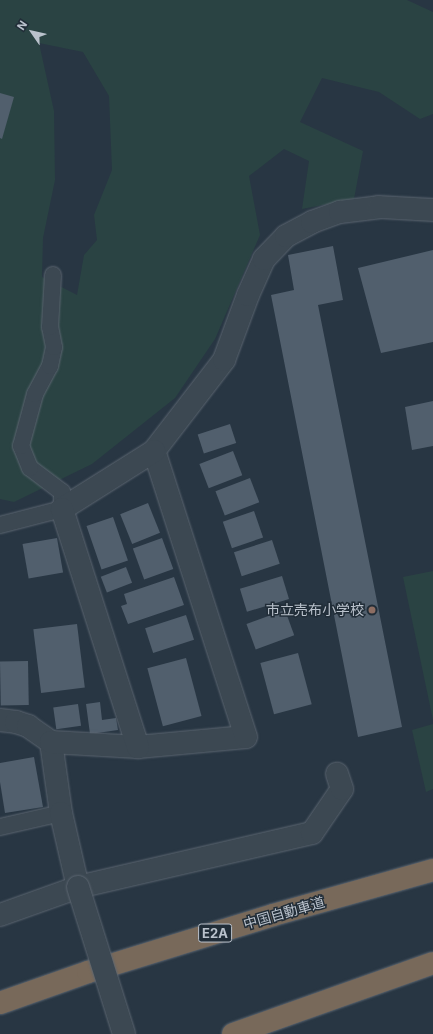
<!DOCTYPE html>
<meta charset="utf-8">
<style>
body{margin:0}
#map{position:relative;width:433px;height:1034px;overflow:hidden;background:#283643;font-family:Inter,"Noto Sans JP",sans-serif}
div>[style]{position:absolute}
.green>*{inset:0;background:#2a4343}
.building>*{inset:0;background:#515f6d;transform-origin:0 0}
.roads{filter:drop-shadow(0 0 1px #5b6570) drop-shadow(0 0 1px #5b6570)}
.lane>*{height:16px;margin:-8px;padding:0 8px;transform-origin:8px;border-radius:8px;background:#3c4852}
.street>*{height:22px;margin:-11px;padding:0 11px;transform-origin:11px;border-radius:11px;background:#3c4852}
.highway>*{height:22px;margin:-11px;padding:0 11px;transform-origin:11px;border-radius:11px;background:#78695a}
.bridges{filter:drop-shadow(0 0 1px #5b6570) drop-shadow(0 0 1px #5b6570)}
.street-bridge>*{height:22px;margin:-11px;padding:0 11px;transform-origin:11px;border-radius:11px;background:#3c4852}
.dots>*{width:11px;height:11px;translate:-50% -50%;box-sizing:border-box;border:2px solid #212d38;border-radius:50%}
span{translate:-50% -50%;white-space:nowrap;text-align:center;line-height:1.15;-webkit-text-stroke:3px #212d38;paint-order:stroke}
.shield-label span{padding:1px 3px;background:#212d38;border:1px solid;border-radius:3px;-webkit-text-stroke-width:0}
.shield-label{font-size:13px;color:#bac2cc;font-weight:700}
.poi-label{font-size:14px;color:#bac2cc}
.right{translate:-100% -50%;text-align:right}
.street-label{font-size:14px;color:#bac2cc}
.north{position:absolute;left:12px;top:12px;width:40px;height:40px;-webkit-text-stroke:3px #212d38;paint-order:stroke;rotate:304deg;font-size:11px;font-weight:700;line-height:16px;text-align:center;color:#bac2cc}
.north::after{content:'';display:block;margin:auto;width:14px;height:18px;background:#bac2cc;clip-path:polygon(50% 0,100% 100%,50% 72%,0 100%)}
</style>
<div id="map">
<div class="green">
<div style="clip-path:polygon(evenodd,0 0,407px 0,433px 12px,433px 114px,420px 119px,379px 92px,322px 78px,300px 122px,363px 151px,354px 199px,302px 209px,309px 161px,284px 149px,249px 176px,260px 235px,215px 339px,175px 398px,92px 464px,14px 502px,0 499px,0 0,39px 43px,83px 52px,109px 96px,112px 170px,94px 215px,97px 240px,84px 255px,77px 295px,42px 277px,43px 238px,55px 180px,54px 111px,39px 43px)"></div>
<div style="clip-path:polygon(433px 571px,433px 720px,403px 577px)"></div>
<div style="clip-path:polygon(433px 724px,433px 789px,426px 792px,412px 730px)"></div>
</div>
<div class="building">
<div style="clip-path:polygon(0 93px,14px 97px,2px 139px,0 138px)"></div>
<div style="clip-path:polygon(333px 246px,343px 300px,318px 305px,402px 727px,358px 737px,271px 295px,294px 290px,288px 255px)"></div>
<div style="clip-path:polygon(433px 250px,433px 342px,381px 353px,358px 268px)"></div>
<div style="clip-path:polygon(433px 401px,433px 446px,412px 450px,405px 407px)"></div>
<div style="left:230px;top:424px;width:20px;height:34px;rotate:72deg"></div>
<div style="left:233px;top:451px;width:26px;height:36px;rotate:69deg"></div>
<div style="left:250px;top:478px;width:26px;height:37px;rotate:69deg"></div>
<div style="left:148px;top:503px;width:32px;height:30px;rotate:68deg"></div>
<div style="left:254px;top:511px;width:28px;height:33px;rotate:71deg"></div>
<div style="left:113px;top:517px;width:46px;height:28px;rotate:71deg"></div>
<div style="left:57px;top:538px;width:35px;height:35px;rotate:80deg"></div>
<div style="left:162px;top:538px;width:33px;height:31px;rotate:70deg"></div>
<div style="left:272px;top:540px;width:25px;height:40px;rotate:72deg"></div>
<div style="left:126px;top:567px;width:17px;height:27px;rotate:69deg"></div>
<div style="left:282px;top:576px;width:24px;height:44px;rotate:73deg"></div>
<div style="clip-path:polygon(174px 577px,184px 605px,128px 624px,121px 606px,127px 604px,124px 594px)"></div>
<div style="left:285px;top:610px;width:27px;height:41px;rotate:70deg"></div>
<div style="left:186px;top:615px;width:26px;height:43px;rotate:72deg"></div>
<div style="left:77px;top:624px;width:64px;height:44px;rotate:83deg"></div>
<div style="left:298px;top:653px;width:53px;height:39px;rotate:75deg"></div>
<div style="left:186px;top:658px;width:60px;height:40px;rotate:75deg"></div>
<div style="left:28px;top:661px;width:44px;height:28px;rotate:89deg"></div>
<div style="clip-path:polygon(100px 702px,102px 720px,116px 718px,118px 730px,90px 734px,86px 704px)"></div>
<div style="left:78px;top:704px;width:22px;height:25px;rotate:82deg"></div>
<div style="clip-path:polygon(34px 757px,43px 807px,5px 813px,0 782px,0 763px)"></div>
</div>
<div class="roads">
<div class="lane">
<div style="left:0;top:525px;width:64px;rotate:-14.5deg"></div>
<div style="left:62px;top:509px;width:17px;rotate:-90deg"></div>
<div style="left:62px;top:492px;width:40px;rotate:-143deg"></div>
<div style="left:30px;top:468px;width:24px;rotate:-112deg"></div>
<div style="left:21px;top:446px;width:54px;rotate:-74.9deg"></div>
<div style="left:35px;top:394px;width:32px;rotate:-62deg"></div>
<div style="left:50px;top:366px;width:19px;rotate:-78deg"></div>
<div style="left:54px;top:347px;width:20px;rotate:-101deg"></div>
<div style="left:50px;top:327px;width:52px;rotate:-86.7deg"></div>
<div style="left:0;top:827px;width:63px;rotate:-12.9deg"></div>
</div>
<div class="street">
<div style="left:154px;top:451px;width:115px;rotate:-52.4deg"></div>
<div style="left:224px;top:360px;width:69px;rotate:-69.7deg"></div>
<div style="left:248px;top:295px;width:39px;rotate:-66deg"></div>
<div style="left:264px;top:259px;width:32px;rotate:-46deg"></div>
<div style="left:286px;top:236px;width:30px;rotate:-28deg"></div>
<div style="left:312px;top:222px;width:30px;rotate:-20deg"></div>
<div style="left:340px;top:212px;width:39px;rotate:-7deg"></div>
<div style="left:379px;top:207px;width:54px;rotate:3.2deg"></div>
<div style="left:0;top:720px;width:16px;rotate:7deg"></div>
<div style="left:16px;top:722px;width:13px;rotate:18deg"></div>
<div style="left:28px;top:726px;width:28px;rotate:35deg"></div>
<div style="left:51px;top:742px;width:72px;rotate:82deg"></div>
<div style="left:61px;top:813px;width:76px;rotate:77.1deg"></div>
<div style="left:51px;top:742px;width:87px;rotate:3.3deg"></div>
<div style="left:138px;top:747px;width:108px;rotate:-5.3deg"></div>
<div style="left:246px;top:737px;width:300px;rotate:-107.8deg"></div>
<div style="left:154px;top:451px;width:109px;rotate:147.8deg"></div>
<div style="left:62px;top:509px;width:250px;rotate:72.3deg"></div>
<div style="left:0;top:915px;width:83px;rotate:-19.7deg"></div>
<div style="left:78px;top:887px;width:240px;rotate:-13deg"></div>
<div style="left:312px;top:833px;width:53px;rotate:-55.7deg"></div>
<div style="left:342px;top:789px;width:16px;rotate:-108deg"></div>
</div>
<div class="highway">
<div style="left:0;top:1003px;width:93px;rotate:-19.4deg"></div>
<div style="left:88px;top:972px;width:194px;rotate:-17.1deg"></div>
<div style="left:273px;top:915px;width:166px;rotate:-15.7deg"></div>
<div style="left:233px;top:1034px;width:212px;rotate:-19.5deg"></div>
</div>
</div>
<div class="bridges">
<div class="street-bridge">
<div style="left:78px;top:887px;width:154px;rotate:72.6deg"></div>
</div>
</div>
<div class="dots">
<div style="left:372px;top:610px;background:#8d6e63"></div>
</div>
<div class="shield-label">
<span style="left:215px;top:933px">E2A</span>
</div>
<div class="poi-label">
<span class="right" style="left:364px;top:610px">市立売布小学校</span>
</div>
<div class="street-label">
<span style="left:284px;top:913px;rotate:-16deg">中国自動車道</span>
</div>
<div class="north">N</div>
</div>
